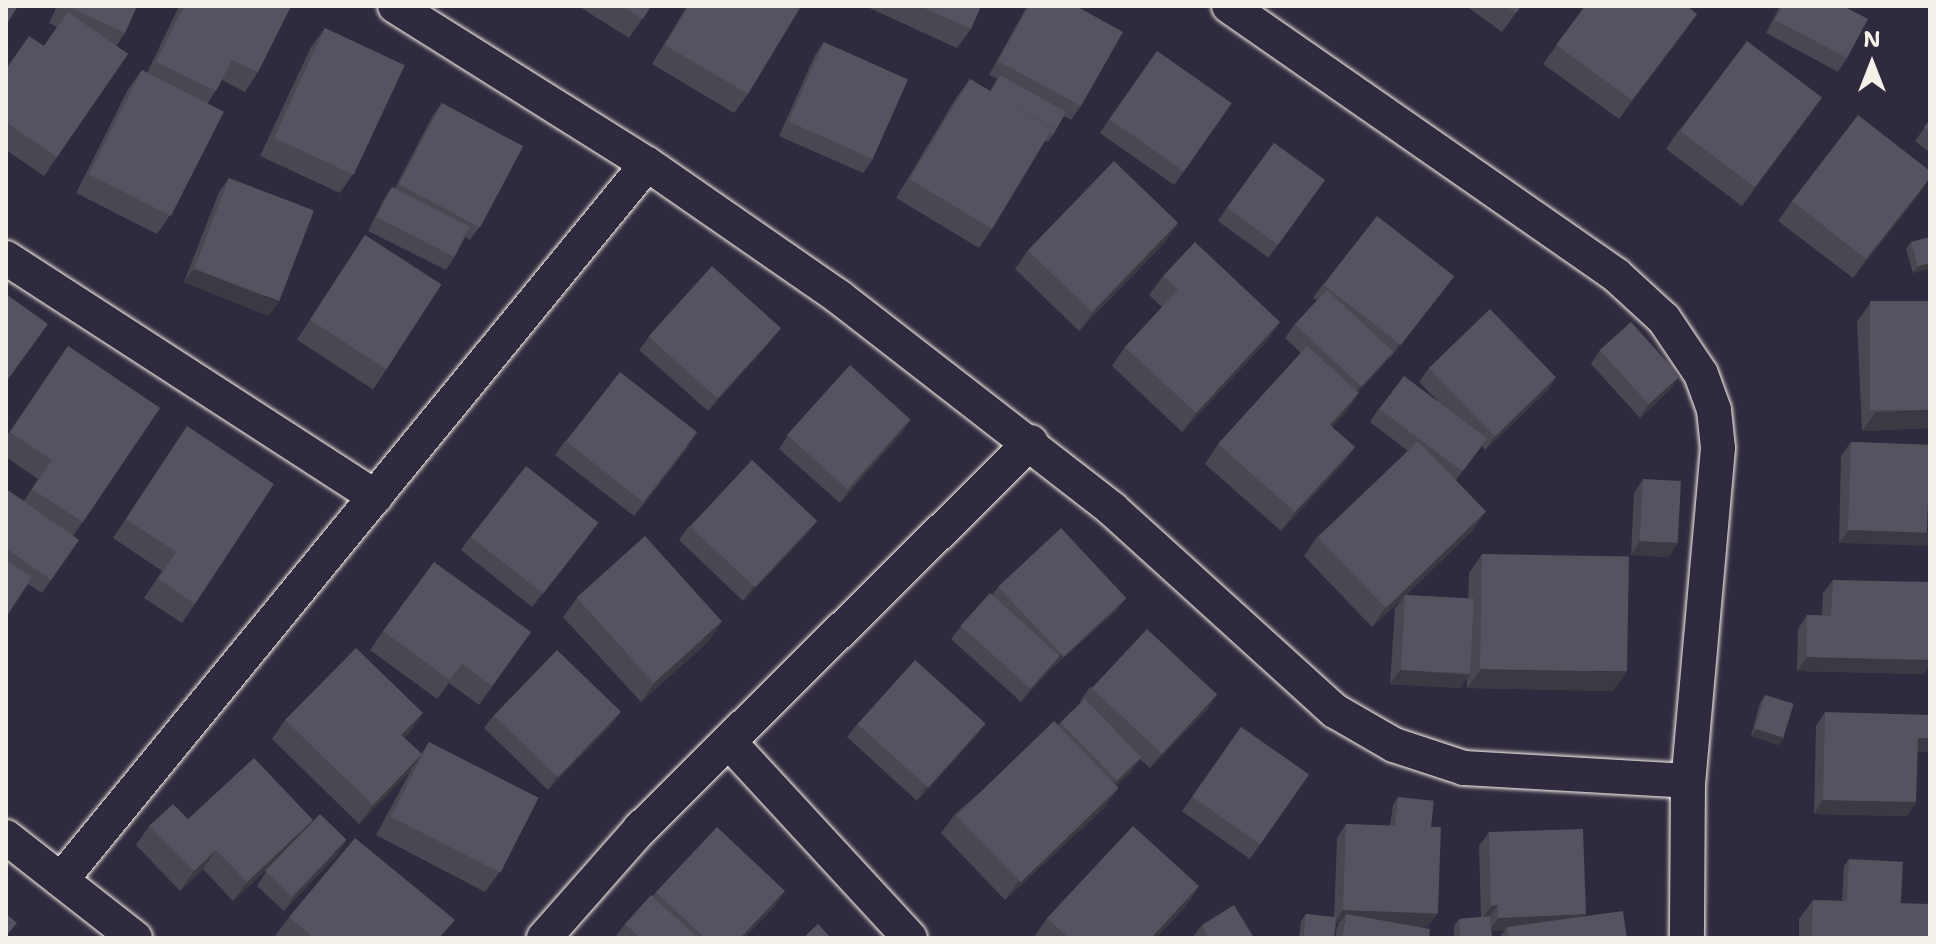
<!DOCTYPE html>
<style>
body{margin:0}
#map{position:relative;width:1936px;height:944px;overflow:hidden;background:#2f2a3d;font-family:"Shantell Sans",sans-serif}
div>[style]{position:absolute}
.roads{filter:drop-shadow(0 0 2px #f4f1e8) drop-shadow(0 0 2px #f4f1e8)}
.street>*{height:34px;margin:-17px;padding:0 17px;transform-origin:17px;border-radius:17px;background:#2f2a3d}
.wall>*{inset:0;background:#4a4752;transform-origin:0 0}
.shaded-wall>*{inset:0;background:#3c3942}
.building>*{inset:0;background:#56525f;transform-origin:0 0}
span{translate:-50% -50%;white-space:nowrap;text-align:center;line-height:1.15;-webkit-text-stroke:6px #2f2a3d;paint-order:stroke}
.frame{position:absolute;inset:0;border:8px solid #f4f1e8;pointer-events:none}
.north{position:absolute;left:1832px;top:24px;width:80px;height:80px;-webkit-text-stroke:6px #2f2a3d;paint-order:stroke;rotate:0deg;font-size:22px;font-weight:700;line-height:32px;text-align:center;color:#f4f1e8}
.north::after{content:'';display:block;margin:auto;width:28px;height:36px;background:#f4f1e8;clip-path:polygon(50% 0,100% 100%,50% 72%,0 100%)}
</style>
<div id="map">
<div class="roads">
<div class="street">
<div style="left:395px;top:6px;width:297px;rotate:32.1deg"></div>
<div style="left:647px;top:164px;width:234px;rotate:34.7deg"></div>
<div style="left:839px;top:297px;width:346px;rotate:37.8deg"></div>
<div style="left:1112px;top:509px;width:301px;rotate:42.2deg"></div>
<div style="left:1335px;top:711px;width:68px;rotate:30deg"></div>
<div style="left:1394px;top:745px;width:74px;rotate:18.2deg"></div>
<div style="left:1464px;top:768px;width:224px;rotate:3.3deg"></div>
<div style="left:1229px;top:6px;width:471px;rotate:34.8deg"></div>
<div style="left:1616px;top:275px;width:65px;rotate:42.5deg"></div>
<div style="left:1664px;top:319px;width:66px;rotate:56.1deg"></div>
<div style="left:1701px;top:374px;width:38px;rotate:70deg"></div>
<div style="left:1714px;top:410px;width:38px;rotate:84deg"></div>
<div style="left:1718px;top:448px;width:334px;rotate:95.1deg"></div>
<div style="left:1688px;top:781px;width:157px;rotate:90.4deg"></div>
<div style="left:6px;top:258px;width:440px;rotate:32.9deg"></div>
<div style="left:730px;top:743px;width:265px;rotate:47.3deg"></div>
<div style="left:6px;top:837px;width:164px;rotate:38.1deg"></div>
<div style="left:61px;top:880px;width:925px;rotate:-50.7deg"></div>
<div style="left:544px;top:938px;width:145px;rotate:-48.6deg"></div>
<div style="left:640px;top:829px;width:550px;rotate:-44.71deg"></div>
</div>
</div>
<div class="wall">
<div style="clip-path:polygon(57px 6px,137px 6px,125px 33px,116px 46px,128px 54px,44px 176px,6px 150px,6px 69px,44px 46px,57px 27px,49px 23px)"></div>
<div style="clip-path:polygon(179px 6px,291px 6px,258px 72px,245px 92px,222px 80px,208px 103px,170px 215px,157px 234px,76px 193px,128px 89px,142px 70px,147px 73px)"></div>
<div style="clip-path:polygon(578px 6px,651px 6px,629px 38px)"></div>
<div style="clip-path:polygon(687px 6px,801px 6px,748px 94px,734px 113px,652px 64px)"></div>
<div style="clip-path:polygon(865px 6px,981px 6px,971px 29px,957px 48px)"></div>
<div style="clip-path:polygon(1027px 6px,1076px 6px,1081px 106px,1071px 120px,1064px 116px,1048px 142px,1045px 141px,992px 229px,979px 248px,896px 198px,956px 98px,970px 79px,990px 91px,997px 79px,989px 75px)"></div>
<div style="clip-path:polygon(1466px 6px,1521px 6px,1502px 32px)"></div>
<div style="clip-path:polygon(1585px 6px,1697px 14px,1619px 119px,1543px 64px)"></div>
<div style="clip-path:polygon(1780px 6px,1843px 6px,1847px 58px,1838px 72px,1766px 33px)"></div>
<div style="clip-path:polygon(325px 28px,353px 174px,340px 193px,260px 156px,311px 47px)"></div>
<div style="clip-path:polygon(824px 42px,873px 159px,863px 173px,779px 136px,815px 55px)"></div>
<div style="left:1157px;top:51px;width:91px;height:100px;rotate:35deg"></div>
<div style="clip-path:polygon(1822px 97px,1742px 206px,1666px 149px,1679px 130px)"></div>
<div style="clip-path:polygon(442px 103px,480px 226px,470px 240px,465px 237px,455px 256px,446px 270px,368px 231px,383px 201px,392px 187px,395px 188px,432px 117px)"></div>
<div style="clip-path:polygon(1930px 120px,1930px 153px,1915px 141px)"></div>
<div style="left:1274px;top:143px;width:63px;height:96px;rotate:36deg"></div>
<div style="clip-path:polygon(229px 178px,269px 316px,184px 282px,219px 192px)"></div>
<div style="clip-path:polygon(1920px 193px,1853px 278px,1778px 221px,1792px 201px)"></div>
<div style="clip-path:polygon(1178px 223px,1165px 242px,1079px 331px,1015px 269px,1028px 250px)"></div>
<div style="left:365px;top:235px;width:91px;height:125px;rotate:33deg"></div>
<div style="clip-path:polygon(1911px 242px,1930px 268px,1913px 273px,1906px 249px)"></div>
<div style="clip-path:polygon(1163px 276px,1280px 322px,1267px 341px,1182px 432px,1112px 366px,1125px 347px,1162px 307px,1149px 295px)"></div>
<div style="clip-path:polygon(1454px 276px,1390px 358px,1389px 357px,1383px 365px,1358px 392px,1346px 412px,1332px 427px,1355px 447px,1341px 466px,1281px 531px,1205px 464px,1218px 444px,1301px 353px,1285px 338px,1295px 324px,1317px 300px,1313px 298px,1323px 284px)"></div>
<div style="clip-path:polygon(1870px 303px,1930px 428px,1862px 431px,1857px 322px)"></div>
<div style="clip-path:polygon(649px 337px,771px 341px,708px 411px,639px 350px)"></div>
<div style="clip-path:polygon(68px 346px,160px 408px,73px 536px,79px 540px,42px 593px,28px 584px,6px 617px,6px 489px,24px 501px,38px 479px,6px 457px,6px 437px)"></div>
<div style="clip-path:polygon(1600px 350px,1670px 390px,1640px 418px,1591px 364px)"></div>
<div style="clip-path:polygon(1429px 368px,1556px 377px,1547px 391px,1485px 450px,1482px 446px,1456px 480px,1473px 530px,1406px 595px,1468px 599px,1469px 573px,1482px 554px,1613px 691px,1467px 688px,1467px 678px,1460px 688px,1390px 684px,1395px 608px,1403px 598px,1372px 627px,1304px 556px,1317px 537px,1408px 451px,1370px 422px,1379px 408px,1438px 401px,1419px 382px)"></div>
<div style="clip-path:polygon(911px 419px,902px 433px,840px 503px,779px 449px,788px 435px)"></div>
<div style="clip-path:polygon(187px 426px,195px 604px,182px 623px,144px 598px,162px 571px,113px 538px)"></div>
<div style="clip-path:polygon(565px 441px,689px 446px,634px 516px,555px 455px)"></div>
<div style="clip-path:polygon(1851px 442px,1930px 445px,1839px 543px,1841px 456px)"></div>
<div style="clip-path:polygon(1643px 479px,1669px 557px,1631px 555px,1634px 493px)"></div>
<div style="clip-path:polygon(817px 521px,807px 534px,743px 601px,679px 540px,689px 526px)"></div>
<div style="clip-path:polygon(470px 537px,588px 537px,532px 607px,461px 550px)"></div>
<div style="clip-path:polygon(1833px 580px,1924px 674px,1797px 671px,1798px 629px,1807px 615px,1822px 615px,1823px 593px)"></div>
<div style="clip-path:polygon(998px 587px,1116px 611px,1051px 669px,1021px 702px,951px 639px,961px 626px,992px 595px)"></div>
<div style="clip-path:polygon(577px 598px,709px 641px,641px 702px,563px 617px)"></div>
<div style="clip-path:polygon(383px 631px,531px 632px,479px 705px,449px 683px,437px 699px,370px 650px)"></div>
<div style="clip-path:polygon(1090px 687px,1208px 709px,1150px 768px,1140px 759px,1131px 772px,1116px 786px,1118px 788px,1104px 808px,1005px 900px,941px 833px,955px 814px,1058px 725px,1081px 702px,1080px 701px)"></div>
<div style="clip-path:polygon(1765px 695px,1784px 738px,1779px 745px,1751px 736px,1760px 703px)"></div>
<div style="clip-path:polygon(1825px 712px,1930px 752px,1917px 752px,1907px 816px,1814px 814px,1816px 726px)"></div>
<div style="clip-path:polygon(494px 715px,611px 725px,548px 790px,484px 728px)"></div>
<div style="clip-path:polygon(285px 720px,410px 732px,404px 738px,421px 754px,429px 742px,499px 873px,485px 892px,376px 835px,411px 770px,359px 824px,272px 739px)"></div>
<div style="clip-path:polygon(857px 724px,985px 724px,975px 737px,917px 801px,847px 737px)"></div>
<div style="left:1241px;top:727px;width:83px;height:103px;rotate:35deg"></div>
<div style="clip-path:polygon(1398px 797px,1431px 828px,1437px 914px,1427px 927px,1421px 927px,1429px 938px,1335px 938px,1337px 927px,1339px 924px,1336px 924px,1334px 938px,1299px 938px,1301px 921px,1306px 914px,1334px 917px,1337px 838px,1346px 824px,1390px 826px,1393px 805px)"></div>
<div style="clip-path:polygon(188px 819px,338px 854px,284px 911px,257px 886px,266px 872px,279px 858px,233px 901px,203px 869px,180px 891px,136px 845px,149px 826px)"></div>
<div style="clip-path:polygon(1489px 832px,1586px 914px,1585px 916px,1627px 938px,1499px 938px,1504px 931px,1491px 931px,1492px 938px,1454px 938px,1454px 926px,1459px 919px,1481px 917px,1479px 846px)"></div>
<div style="clip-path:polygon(1849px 859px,1900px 904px,1928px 938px,1799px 938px,1799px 919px,1813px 900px,1842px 901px,1844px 866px)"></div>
<div style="clip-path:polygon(1199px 886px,1186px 906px,1156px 938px,1034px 937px,1047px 918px)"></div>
<div style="clip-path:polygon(656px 892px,776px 905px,744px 938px,616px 938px,615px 937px,625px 924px)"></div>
<div style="clip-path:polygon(289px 917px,442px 938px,278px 938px,275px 936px)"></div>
<div style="clip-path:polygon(1202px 925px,1254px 938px,1192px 938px)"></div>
</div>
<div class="shaded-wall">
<div style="clip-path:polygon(1697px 14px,1684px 33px,1619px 119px,1632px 100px)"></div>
<div style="clip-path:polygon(1822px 97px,1809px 116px,1742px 206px,1755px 187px)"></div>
<div style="clip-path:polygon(1930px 178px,1920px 193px,1853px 278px,1866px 259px)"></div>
<div style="clip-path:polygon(1178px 223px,1165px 242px,1079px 331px,1093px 312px)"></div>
<div style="clip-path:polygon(1930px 263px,1930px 268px,1913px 273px,1918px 266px)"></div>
<div style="clip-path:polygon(194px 269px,279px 302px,269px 316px,184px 282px)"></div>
<div style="clip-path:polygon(1454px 276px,1444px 290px,1390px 358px,1399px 344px)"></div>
<div style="clip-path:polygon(1280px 322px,1267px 341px,1182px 432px,1196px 413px)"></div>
<div style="clip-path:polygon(781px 328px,771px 341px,708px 411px,718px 398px)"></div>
<div style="clip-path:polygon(1393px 352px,1383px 365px,1351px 399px,1360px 386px)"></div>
<div style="clip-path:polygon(1680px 376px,1670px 390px,1640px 418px,1649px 404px)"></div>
<div style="clip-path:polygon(1556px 377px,1547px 391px,1485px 450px,1495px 436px)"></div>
<div style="clip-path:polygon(1359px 393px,1346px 412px,1316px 444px,1330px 425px)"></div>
<div style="clip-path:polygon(1930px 410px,1930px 428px,1862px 431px,1876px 412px)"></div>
<div style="clip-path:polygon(911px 419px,902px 433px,840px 503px,850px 489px)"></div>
<div style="clip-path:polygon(698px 432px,689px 446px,634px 516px,644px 503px)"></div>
<div style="clip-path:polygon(1355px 447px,1341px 466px,1281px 531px,1295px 512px)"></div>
<div style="clip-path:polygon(1486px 511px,1473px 530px,1372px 627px,1385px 608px)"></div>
<div style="clip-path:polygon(817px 521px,807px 534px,743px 601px,753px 587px)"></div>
<div style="clip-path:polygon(598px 523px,588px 537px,532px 607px,542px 593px)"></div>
<div style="clip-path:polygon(1849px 530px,1930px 532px,1930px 546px,1839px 543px)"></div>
<div style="clip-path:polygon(1640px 541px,1678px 543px,1669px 557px,1631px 555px)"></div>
<div style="clip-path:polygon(1126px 598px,1116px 611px,1050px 670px,1021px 702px,1031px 688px,1060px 655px)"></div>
<div style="clip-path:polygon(722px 622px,709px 641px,641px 702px,654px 683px)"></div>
<div style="clip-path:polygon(1807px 657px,1930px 660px,1930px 665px,1924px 674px,1797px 671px)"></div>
<div style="clip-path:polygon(1481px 669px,1627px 672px,1613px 691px,1467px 688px)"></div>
<div style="clip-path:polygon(1400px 670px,1470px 675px,1460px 688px,1390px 684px)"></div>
<div style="clip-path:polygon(1217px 695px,1208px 709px,1150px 768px,1160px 755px)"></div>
<div style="clip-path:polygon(621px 712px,611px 725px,548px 790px,557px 776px)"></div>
<div style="clip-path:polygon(423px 713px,410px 732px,388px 754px,401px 735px)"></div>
<div style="clip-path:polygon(985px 724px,975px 737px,917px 801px,926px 787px)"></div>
<div style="clip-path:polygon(1756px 729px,1784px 738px,1779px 745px,1751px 736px)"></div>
<div style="clip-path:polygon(1918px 738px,1930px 738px,1930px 752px,1908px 752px)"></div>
<div style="clip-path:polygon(422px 754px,408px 774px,359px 824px,373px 805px)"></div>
<div style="clip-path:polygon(1141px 758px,1131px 772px,1106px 795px,1115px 782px)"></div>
<div style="clip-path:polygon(1118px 788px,1104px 808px,1005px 900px,1019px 881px)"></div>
<div style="clip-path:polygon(1823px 800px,1916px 802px,1907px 816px,1814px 814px)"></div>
<div style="clip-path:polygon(313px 820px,299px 839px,233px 901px,247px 882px)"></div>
<div style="clip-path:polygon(347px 840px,338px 854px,284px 911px,293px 897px)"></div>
<div style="clip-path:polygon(216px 850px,203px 869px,180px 891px,194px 871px)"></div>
<div style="clip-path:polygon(1199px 886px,1186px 906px,1156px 938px,1151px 938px)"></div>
<div style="clip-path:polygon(785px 891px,776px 905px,744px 938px,740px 938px)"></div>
<div style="clip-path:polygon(1498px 905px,1488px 919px,1481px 920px,1491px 906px)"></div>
<div style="clip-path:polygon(1343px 910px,1437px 914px,1427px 927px,1344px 924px,1346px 914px,1339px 924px,1334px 924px)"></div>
<div style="clip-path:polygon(1586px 914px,1577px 928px,1507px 927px,1504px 931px,1489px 931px,1498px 918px)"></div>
</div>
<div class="building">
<div style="clip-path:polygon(6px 6px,18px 6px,6px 25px)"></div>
<div style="clip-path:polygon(67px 6px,137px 6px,125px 33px)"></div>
<div style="clip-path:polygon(184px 6px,291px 6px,258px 72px,232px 60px,216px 91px,156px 62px)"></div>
<div style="clip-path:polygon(622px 6px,651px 6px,643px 19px)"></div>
<div style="clip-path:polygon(689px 6px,801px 6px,748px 94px,665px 45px)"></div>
<div style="clip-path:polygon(920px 6px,981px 6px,971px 29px)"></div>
<div style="clip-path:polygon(1029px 6px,1076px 6px,1123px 32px,1081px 106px,998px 61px)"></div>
<div style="clip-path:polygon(1506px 6px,1521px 6px,1516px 13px)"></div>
<div style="clip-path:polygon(1585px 6px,1687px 6px,1697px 14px,1632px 100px,1556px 45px)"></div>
<div style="clip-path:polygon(1782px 6px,1843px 6px,1868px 19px,1847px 58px,1775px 20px)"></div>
<div style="clip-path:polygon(68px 12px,128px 54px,57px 157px,6px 122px,6px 69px,29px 36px,44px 46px)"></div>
<div style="left:325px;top:28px;width:88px;height:121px;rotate:25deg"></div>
<div style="left:1747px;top:41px;width:94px;height:112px;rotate:37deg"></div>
<div style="left:824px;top:42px;width:92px;height:87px;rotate:24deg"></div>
<div style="left:1157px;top:51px;width:91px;height:83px;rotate:35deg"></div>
<div style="left:142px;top:70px;width:92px;height:117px;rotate:27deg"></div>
<div style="clip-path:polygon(1000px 75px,1066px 112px,1053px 135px,1050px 133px,1053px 128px,991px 92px)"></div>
<div style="left:970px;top:79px;width:96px;height:117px;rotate:31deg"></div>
<div style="left:442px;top:103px;width:92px;height:92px;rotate:28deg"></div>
<div style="clip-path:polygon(1858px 115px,1930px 171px,1930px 178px,1866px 259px,1792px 201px)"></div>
<div style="clip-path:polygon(1930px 120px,1930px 131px,1924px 127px)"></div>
<div style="left:1274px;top:143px;width:63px;height:80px;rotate:36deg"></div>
<div style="left:1114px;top:161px;width:89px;height:124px;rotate:44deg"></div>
<div style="left:229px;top:178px;width:91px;height:97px;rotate:21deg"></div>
<div style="left:392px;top:187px;width:87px;height:34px;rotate:27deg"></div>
<div style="left:1377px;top:216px;width:98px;height:87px;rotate:38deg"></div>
<div style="left:365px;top:235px;width:91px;height:101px;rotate:33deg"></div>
<div style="clip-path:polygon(1930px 237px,1930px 263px,1918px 266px,1911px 242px)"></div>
<div style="clip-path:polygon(1195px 242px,1280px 322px,1196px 413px,1125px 347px,1178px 290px,1163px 276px)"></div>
<div style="left:712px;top:266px;width:93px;height:95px;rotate:42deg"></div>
<div style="left:1327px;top:290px;width:91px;height:47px;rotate:43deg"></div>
<div style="clip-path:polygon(6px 294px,48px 324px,6px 382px)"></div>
<div style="left:1930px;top:301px;width:109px;height:60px;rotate:90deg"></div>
<div style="left:1490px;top:309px;width:95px;height:85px;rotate:46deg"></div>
<div style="left:1631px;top:322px;width:73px;height:42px;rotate:48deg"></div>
<div style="clip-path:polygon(68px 346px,160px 408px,83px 522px,32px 489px,52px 460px,10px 432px)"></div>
<div style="clip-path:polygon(1307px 346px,1359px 393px,1330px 425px,1355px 447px,1295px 512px,1218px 444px)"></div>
<div style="left:850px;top:365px;width:81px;height:94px;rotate:42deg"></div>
<div style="left:620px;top:372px;width:98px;height:88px;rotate:38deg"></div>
<div style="left:1404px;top:376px;width:104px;height:41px;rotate:37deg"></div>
<div style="clip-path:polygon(187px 426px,274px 484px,195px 604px,158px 579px,176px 552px,126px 519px)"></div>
<div style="left:1418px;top:441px;width:98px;height:139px;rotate:46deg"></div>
<div style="left:1851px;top:442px;width:79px;height:88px;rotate:2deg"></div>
<div style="left:752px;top:460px;width:89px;height:91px;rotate:43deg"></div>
<div style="left:526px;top:466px;width:92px;height:90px;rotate:38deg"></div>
<div style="left:1643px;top:479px;width:38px;height:62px;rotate:3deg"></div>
<div style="clip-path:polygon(6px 489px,79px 540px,51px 580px,6px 548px)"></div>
<div style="left:1061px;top:528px;width:96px;height:86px;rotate:47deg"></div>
<div style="left:645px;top:536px;width:115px;height:92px;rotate:48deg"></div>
<div style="left:1482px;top:554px;width:147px;height:115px;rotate:1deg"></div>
<div style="clip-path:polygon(6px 560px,32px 577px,6px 617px)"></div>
<div style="clip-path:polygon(434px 562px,531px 632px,492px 686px,462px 664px,450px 680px,383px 631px)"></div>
<div style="clip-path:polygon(1833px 580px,1930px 582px,1930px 660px,1807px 657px,1807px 615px,1831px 616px)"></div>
<div style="left:990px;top:593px;width:94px;height:44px;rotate:42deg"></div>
<div style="left:1405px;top:595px;width:69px;height:75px;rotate:3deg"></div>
<div style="left:1147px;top:629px;width:96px;height:81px;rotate:43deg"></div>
<div style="clip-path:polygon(356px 648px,423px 713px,401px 735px,422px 754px,373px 805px,285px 720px)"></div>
<div style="left:557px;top:650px;width:89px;height:91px;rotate:44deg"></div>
<div style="left:915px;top:660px;width:95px;height:86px;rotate:42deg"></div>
<div style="left:1765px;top:695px;width:30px;height:35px;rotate:17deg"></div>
<div style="left:1085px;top:699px;width:81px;height:34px;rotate:46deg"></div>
<div style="clip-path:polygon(1825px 712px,1930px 715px,1930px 738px,1918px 738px,1916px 802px,1823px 800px)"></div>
<div style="left:1054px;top:721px;width:93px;height:136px;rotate:46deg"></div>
<div style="left:1241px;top:727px;width:83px;height:85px;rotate:35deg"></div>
<div style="left:429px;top:742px;width:123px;height:84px;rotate:27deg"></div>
<div style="clip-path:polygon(254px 758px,313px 820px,247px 882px,216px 850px,194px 871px,149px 826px,173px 804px,188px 819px)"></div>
<div style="left:1398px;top:797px;width:36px;height:29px;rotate:6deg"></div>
<div style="left:320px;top:814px;width:37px;height:79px;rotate:44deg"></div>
<div style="left:1346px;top:824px;width:95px;height:86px;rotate:2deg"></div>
<div style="clip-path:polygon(1133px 826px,1199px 886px,1151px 938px,1069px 938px,1047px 918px)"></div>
<div style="clip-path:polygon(717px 827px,785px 891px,740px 938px,705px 938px,656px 892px)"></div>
<div style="clip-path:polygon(1583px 829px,1586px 914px,1498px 918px,1498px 905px,1491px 906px,1489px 832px)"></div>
<div style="clip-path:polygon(355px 838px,455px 920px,439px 938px,314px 938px,289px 917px)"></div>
<div style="left:1849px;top:859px;width:54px;height:43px;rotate:3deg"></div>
<div style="clip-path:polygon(651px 895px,698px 938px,641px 938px,625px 924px)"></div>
<div style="left:1813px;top:900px;width:116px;height:38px;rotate:2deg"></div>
<div style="clip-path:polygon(1234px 905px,1254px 938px,1209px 938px,1202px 925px)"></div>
<div style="clip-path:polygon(1623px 911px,1627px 938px,1508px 938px,1507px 927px)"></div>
<div style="clip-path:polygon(6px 914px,17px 923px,6px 936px)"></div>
<div style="left:1306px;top:914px;width:30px;height:24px;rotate:6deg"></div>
<div style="clip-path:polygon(1346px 914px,1430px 929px,1429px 938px,1342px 938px)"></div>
<div style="clip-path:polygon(1490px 916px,1492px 938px,1460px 938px,1459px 919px)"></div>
<div style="clip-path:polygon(818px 924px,831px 938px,803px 938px)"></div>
</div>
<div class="frame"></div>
<div class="north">N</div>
</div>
